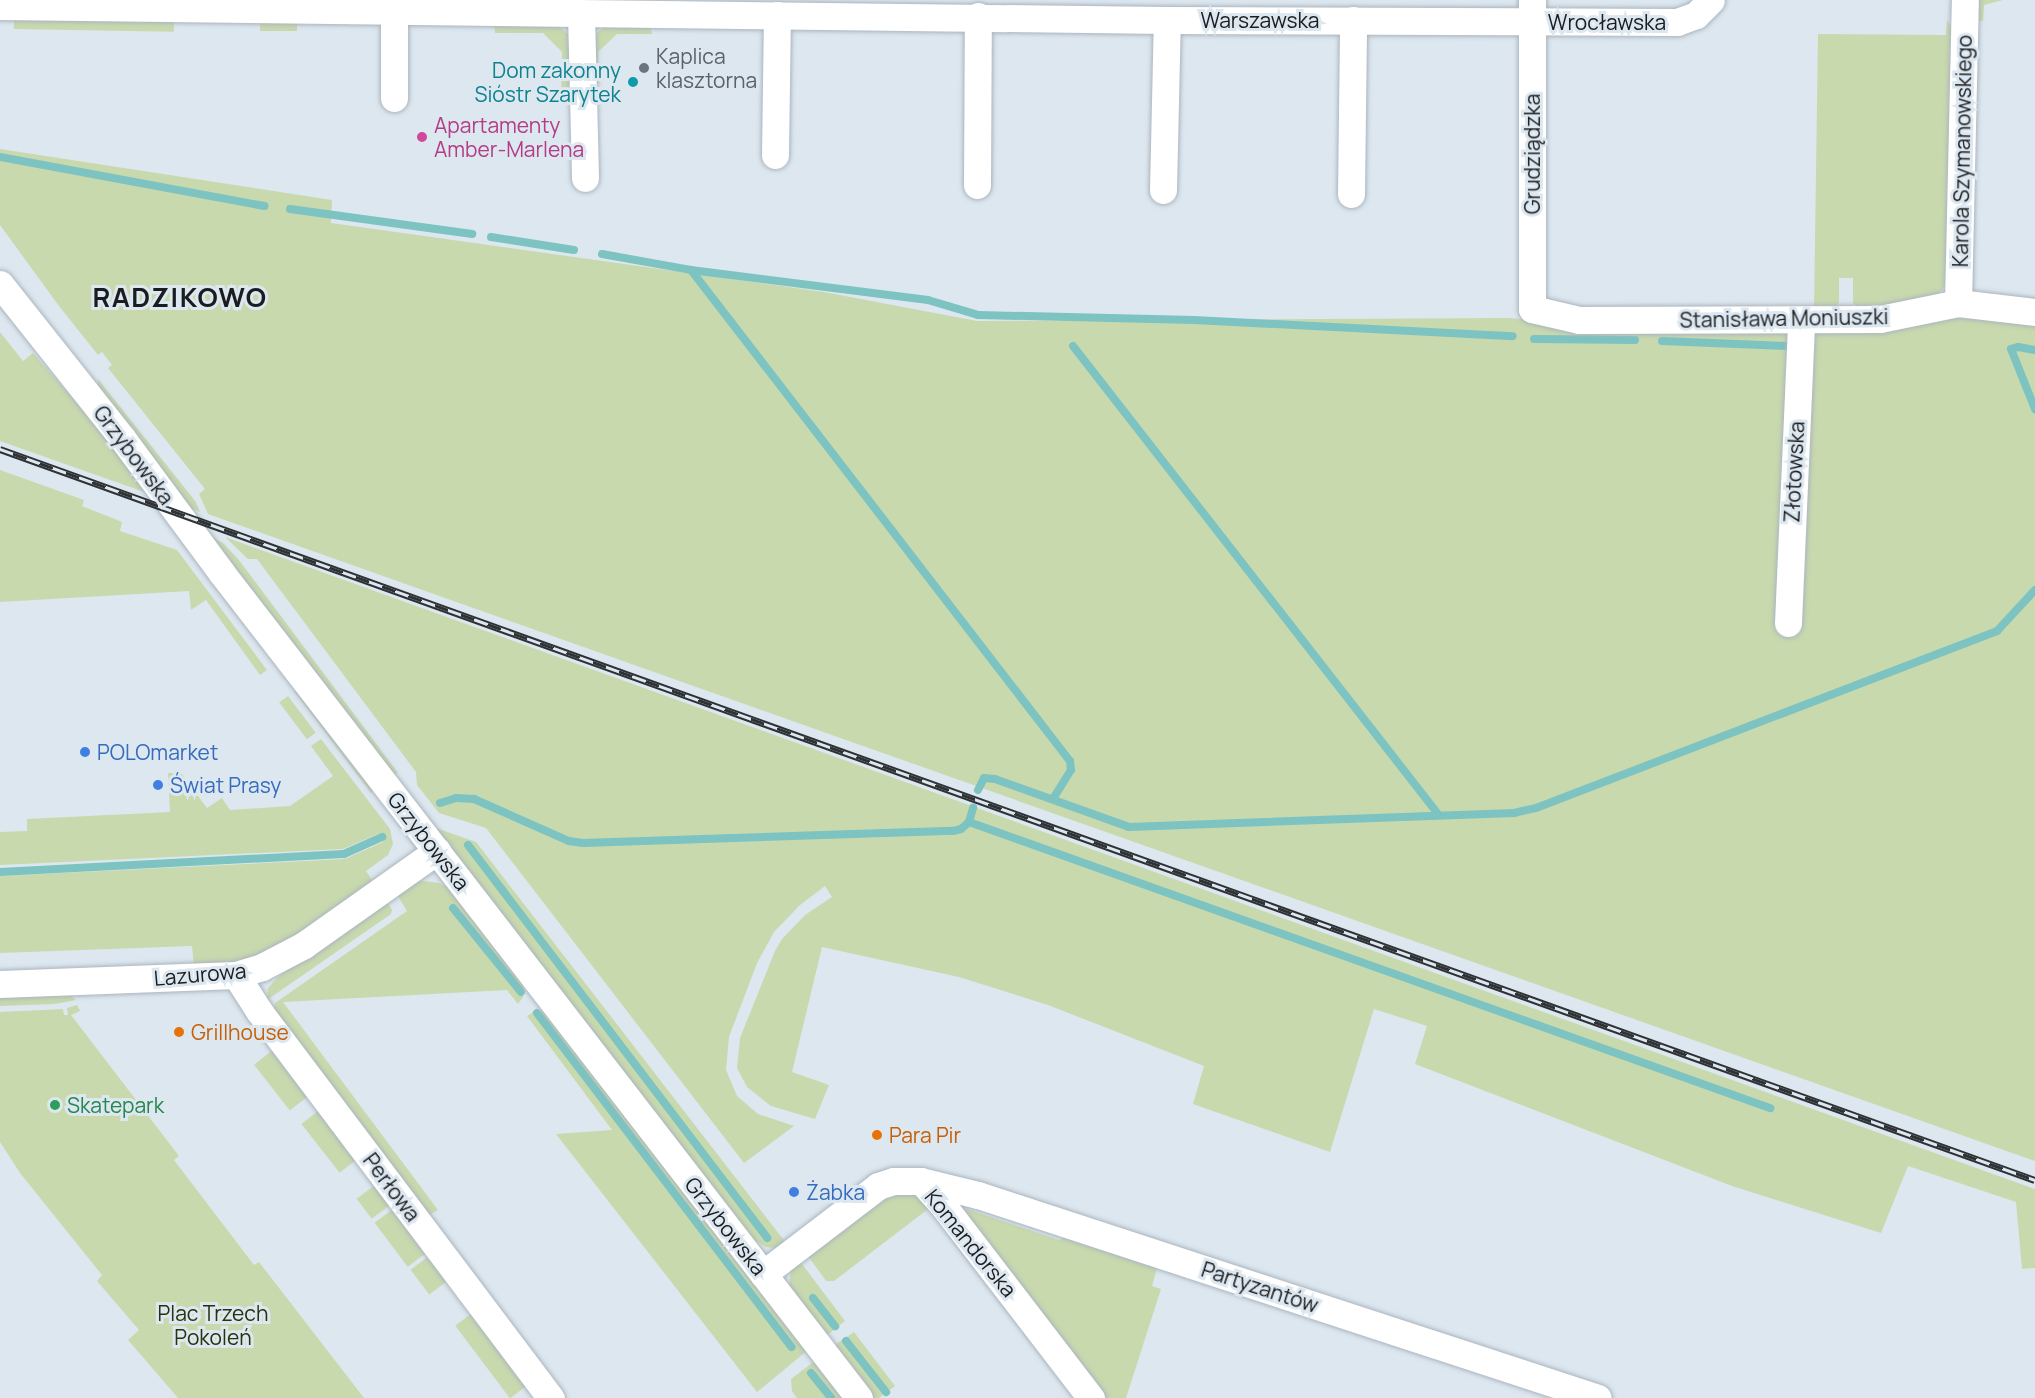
<!DOCTYPE html>
<meta charset="utf-8">
<style>
body{margin:0}
#map{position:relative;width:2035px;height:1398px;overflow:hidden;background:#dde7f0;font-family:Manrope,sans-serif}
div>[style]{position:absolute}
.green>*{inset:0;background:#c8d9ae;transform-origin:0 0}
.stream>*{height:8px;margin:-4px;padding:0 4px;transform-origin:4px;border-radius:4px;background:#7cc3c2}
.roads{filter:drop-shadow(0 0 2px #abb5be) drop-shadow(0 0 2px #abb5be)}
.minor>*{height:27px;margin:-13.5px;padding:0 13.5px;transform-origin:13.5px;border-radius:13.5px;background:#fff}
.rail>*{height:7px;margin-top:-3.5px;transform-origin:0;background:repeating-linear-gradient(90deg,#dde7f0 0 14px,#2e3235 0 28px);box-sizing:border-box;border-block:2px solid #2e3235}
.dots>*{width:16px;height:16px;translate:-50% -50%;box-sizing:border-box;border:3px solid #dde7f0;border-radius:50%}
span{translate:-50% -50%;white-space:nowrap;text-align:center;line-height:1.15;-webkit-text-stroke:6px #dde7f0;paint-order:stroke}
.street-label{font-size:21px;color:#1a1d20}
.worship-label{font-size:21px;color:#5b616d}
.left{translate:0 -50%;text-align:left}
.culture-label{font-size:21px;color:#0d838f}
.right{translate:-100% -50%;text-align:right}
.hotel-label{font-size:21px;color:#b23c85}
.shop-label{font-size:21px;color:#366cbe}
.food-label{font-size:21px;color:#c56008}
.leisure-label{font-size:21px;color:#27864d}
.park-label{font-size:21px;color:#25320c}
.district-label{font-size:27px;color:#1a1d20;font-weight:700;letter-spacing:1.5px}
</style>
<div id="map">
<div class="green">
<div style="clip-path:polygon(1973px 0,2003px 0,1984px 5px,1983px 21px,1973px 21px)"></div>
<div style="left:14px;top:16px;width:160px;height:13px;rotate:1deg"></div>
<div style="clip-path:polygon(260px 18px,297px 20px,297px 31px,260px 31px)"></div>
<div style="clip-path:polygon(1947px 19px,1953px 32px,1951px 276px,1942px 290px,1930px 301px,1863px 312px,1853px 303px,1853px 278px,1839px 278px,1839px 303px,1829px 312px,1814px 310px,1818px 34px,1946px 35px)"></div>
<div style="clip-path:polygon(494px 20px,557px 25px,568px 34px,571px 40px,570px 84px,561px 95px,562px 52px,543px 33px,495px 33px)"></div>
<div style="clip-path:polygon(607px 25px,650px 25px,652px 34px,617px 34px,598px 52px,598px 96px,590px 96px,595px 34px)"></div>
<div style="clip-path:polygon(0 149px,332px 200px,331px 223px,824px 292px,977px 321px,1510px 318px,1563px 324px,1964px 313px,2035px 322px,2035px 1161px,208px 514px,199px 494px,205px 489px,108px 368px,112px 365px,102px 352px,98px 355px,59px 306px,0 225px)"></div>
<div style="clip-path:polygon(0 332px,23px 361px,33px 353px,102px 432px,150px 494px,0 441px)"></div>
<div style="clip-path:polygon(98px 379px,196px 502px,200px 512px,190px 508px,98px 388px)"></div>
<div style="clip-path:polygon(0 470px,84px 500px,82px 506px,122px 522px,120px 531px,177px 550px,267px 670px,260px 675px,206px 600px,191px 610px,189px 591px,0 602px)"></div>
<div style="clip-path:polygon(208px 534px,224px 544px,239px 560px,398px 773px,394px 775px)"></div>
<div style="clip-path:polygon(225px 537px,2035px 1189px,2035px 1268px,2022px 1269px,2016px 1202px,1908px 1166px,1881px 1233px,1732px 1186px,1415px 1064px,1427px 1026px,1374px 1009px,1330px 1152px,1193px 1104px,1204px 1066px,1048px 1005px,959px 977px,822px 947px,792px 1072px,829px 1085px,815px 1119px,771px 1106px,747px 1087px,737px 1068px,740px 1038px,775px 951px,782px 939px,805px 915px,832px 897px,825px 886px,800px 905px,774px 932px,757px 963px,729px 1037px,726px 1070px,737px 1096px,758px 1114px,794px 1126px,744px 1163px,486px 828px,439px 813px,417px 785px,416px 772px,257px 559px,248px 559px)"></div>
<div style="clip-path:polygon(294px 691px,299px 693px,374px 790px,371px 793px)"></div>
<div style="left:288px;top:696px;width:46px;height:11px;rotate:53deg"></div>
<div style="clip-path:polygon(321px 739px,390px 829px,393px 844px,388px 855px,366px 871px,374px 883px,287px 944px,256px 960px,194px 967px,192px 946px,0 953px,0 876px,345px 859px,383px 842px,378px 834px,343px 849px,0 865px,0 832px,27px 831px,27px 819px,170px 812px,168px 773px,181px 773px,207px 808px,222px 798px,230px 810px,290px 806px,333px 776px,311px 746px)"></div>
<div style="clip-path:polygon(436px 828px,476px 842px,786px 1243px,776px 1248px,766px 1247px,749px 1237px)"></div>
<div style="clip-path:polygon(423px 881px,439px 883px,454px 891px,524px 983px,523px 997px,518px 1004px,507px 990px,283px 1002px,438px 1210px,426px 1217px,273px 1013px,275px 1003px,407px 911px,396px 893px,416px 882px)"></div>
<div style="clip-path:polygon(386px 900px,392px 910px,391px 914px,267px 1000px,268px 988px,278px 977px)"></div>
<div style="clip-path:polygon(69px 994px,76px 1000px,55px 1004px,0 1006px,0 996px)"></div>
<div style="clip-path:polygon(77px 1005px,80px 1011px,71px 1015px,179px 1156px,174px 1160px,254px 1265px,259px 1262px,364px 1398px,178px 1398px,128px 1340px,139px 1330px,97px 1281px,102px 1275px,20px 1173px,0 1142px,0 1012px,63px 1009px,64px 1015px,68px 1015px,67px 1008px)"></div>
<div style="clip-path:polygon(535px 1011px,544px 1011px,808px 1350px,757px 1392px,556px 1134px,612px 1130px,527px 1016px)"></div>
<div style="left:273px;top:1050px;width:58px;height:24px;rotate:52deg"></div>
<div style="left:318px;top:1111px;width:62px;height:21px;rotate:52deg"></div>
<div style="left:375px;top:1185px;width:25px;height:23px;rotate:53deg"></div>
<div style="clip-path:polygon(904px 1191px,922px 1197px,932px 1206px,834px 1281px,826px 1281px,808px 1256px,876px 1200px)"></div>
<div style="left:393px;top:1209px;width:55px;height:23px;rotate:53deg"></div>
<div style="clip-path:polygon(967px 1209px,1059px 1240px,1064px 1238px,1157px 1268px,1152px 1286px,1161px 1289px,1126px 1398px,1104px 1398px,965px 1213px)"></div>
<div style="left:429px;top:1256px;width:31px;height:23px;rotate:53deg"></div>
<div style="clip-path:polygon(799px 1260px,845px 1321px,826px 1336px,793px 1294px,789px 1285px,791px 1268px)"></div>
<div style="left:472px;top:1313px;width:91px;height:21px;rotate:53deg"></div>
<div style="clip-path:polygon(854px 1332px,895px 1386px,879px 1398px,873px 1398px,834px 1349px,836px 1344px)"></div>
<div style="clip-path:polygon(816px 1360px,845px 1398px,797px 1398px,792px 1391px,791px 1379px)"></div>
</div>
<div class="stream">
<div style="left:0;top:157px;width:269px;rotate:10.5deg"></div>
<div style="left:290px;top:209px;width:184px;rotate:7.8deg"></div>
<div style="left:491px;top:237px;width:84px;rotate:8.9deg"></div>
<div style="left:602px;top:254px;width:90px;rotate:10.2deg"></div>
<div style="left:691px;top:270px;width:620px;rotate:52.34deg"></div>
<div style="left:1070px;top:761px;width:9px;rotate:84deg"></div>
<div style="left:1071px;top:770px;width:34px;rotate:122deg"></div>
<div style="left:691px;top:270px;width:239px;rotate:7.2deg"></div>
<div style="left:928px;top:300px;width:52px;rotate:16.7deg"></div>
<div style="left:978px;top:315px;width:216px;rotate:1.3deg"></div>
<div style="left:1194px;top:320px;width:319px;rotate:2.9deg"></div>
<div style="left:1534px;top:339px;width:101px;rotate:0.6deg"></div>
<div style="left:1662px;top:341px;width:127px;rotate:2.3deg"></div>
<div style="left:1073px;top:346px;width:594px;rotate:52.05deg"></div>
<div style="left:2035px;top:350px;width:17px;rotate:-170deg"></div>
<div style="left:2018px;top:347px;width:7px;rotate:164deg"></div>
<div style="left:2011px;top:349px;width:65px;rotate:68.2deg"></div>
<div style="left:978px;top:790px;width:13px;rotate:-63deg"></div>
<div style="left:984px;top:778px;width:11px;rotate:5deg"></div>
<div style="left:995px;top:779px;width:142px;rotate:19.7deg"></div>
<div style="left:1129px;top:827px;width:385px;rotate:-2.1deg"></div>
<div style="left:1514px;top:813px;width:23px;rotate:-13deg"></div>
<div style="left:1536px;top:808px;width:494px;rotate:-21deg"></div>
<div style="left:1997px;top:631px;width:56px;rotate:-47.2deg"></div>
<div style="left:440px;top:803px;width:17px;rotate:-17deg"></div>
<div style="left:456px;top:798px;width:18px;rotate:3deg"></div>
<div style="left:474px;top:799px;width:104px;rotate:23.9deg"></div>
<div style="left:569px;top:841px;width:14px;rotate:8deg"></div>
<div style="left:583px;top:843px;width:370px;rotate:-1.9deg"></div>
<div style="left:953px;top:831px;width:8px;rotate:-14deg"></div>
<div style="left:961px;top:829px;width:11px;rotate:-41deg"></div>
<div style="left:969px;top:822px;width:15px;rotate:-74deg"></div>
<div style="left:969px;top:822px;width:851px;rotate:19.65deg"></div>
<div style="left:468px;top:845px;width:494px;rotate:52.7deg"></div>
<div style="left:0;top:872px;width:344px;rotate:-3deg"></div>
<div style="left:344px;top:854px;width:42px;rotate:-24.1deg"></div>
<div style="left:453px;top:908px;width:108px;rotate:51deg"></div>
<div style="left:537px;top:1013px;width:420px;rotate:52.7deg"></div>
<div style="left:813px;top:1298px;width:36px;rotate:52deg"></div>
<div style="left:846px;top:1341px;width:65px;rotate:51.9deg"></div>
<div style="left:811px;top:1373px;width:32px;rotate:51deg"></div>
</div>
<div class="roads">
<div class="minor">
<div style="left:1532px;top:0;width:309px;rotate:90deg"></div>
<div style="left:1532px;top:309px;width:48px;rotate:13.2deg"></div>
<div style="left:1579px;top:320px;width:301px;rotate:-0.2deg"></div>
<div style="left:1880px;top:319px;width:80px;rotate:-11.6deg"></div>
<div style="left:1958px;top:303px;width:78px;rotate:6.7deg"></div>
<div style="left:0;top:6px;width:1167px;rotate:0.69deg"></div>
<div style="left:1167px;top:20px;width:510px;rotate:0.22deg"></div>
<div style="left:1677px;top:22px;width:20px;rotate:-20deg"></div>
<div style="left:1696px;top:15px;width:21px;rotate:-45deg"></div>
<div style="left:581px;top:13px;width:165px;rotate:88.6deg"></div>
<div style="left:394px;top:98px;width:88px;rotate:-90deg"></div>
<div style="left:775px;top:155px;width:140px;rotate:-89.2deg"></div>
<div style="left:977px;top:185px;width:169px;rotate:-89.7deg"></div>
<div style="left:1163px;top:190px;width:170px;rotate:-88.7deg"></div>
<div style="left:1351px;top:194px;width:174px;rotate:-89.3deg"></div>
<div style="left:0;top:284px;width:196px;rotate:51.6deg"></div>
<div style="left:122px;top:438px;width:167px;rotate:53.5deg"></div>
<div style="left:221px;top:572px;width:1044px;rotate:52.32deg"></div>
<div style="left:1958px;top:303px;width:303px;rotate:-88.7deg"></div>
<div style="left:1788px;top:623px;width:303px;rotate:-87.5deg"></div>
<div style="left:236px;top:975px;width:43px;rotate:57.4deg"></div>
<div style="left:259px;top:1011px;width:485px;rotate:53deg"></div>
<div style="left:0;top:984px;width:236px;rotate:-2.2deg"></div>
<div style="left:236px;top:975px;width:27px;rotate:-17deg"></div>
<div style="left:262px;top:967px;width:47px;rotate:-27.6deg"></div>
<div style="left:304px;top:945px;width:163px;rotate:-35.3deg"></div>
<div style="left:921px;top:1181px;width:59px;rotate:13.8deg"></div>
<div style="left:978px;top:1195px;width:652px;rotate:18.13deg"></div>
<div style="left:763px;top:1274px;width:145px;rotate:-37.4deg"></div>
<div style="left:878px;top:1186px;width:16px;rotate:-18deg"></div>
<div style="left:893px;top:1181px;width:28px"></div>
<div style="left:921px;top:1181px;width:31px;rotate:48deg"></div>
<div style="left:942px;top:1204px;width:245px;rotate:52.5deg"></div>
</div>
</div>
<div class="rail">
<div style="left:0;top:449px;width:2162px;rotate:19.76deg"></div>
</div>
<div class="dots">
<div style="left:644px;top:68px;background:#6b7280"></div>
<div style="left:633px;top:82px;background:#0f9aa8"></div>
<div style="left:422px;top:137px;background:#d1479c"></div>
<div style="left:85px;top:752px;background:#3f7fe0"></div>
<div style="left:158px;top:785px;background:#3f7fe0"></div>
<div style="left:179px;top:1032px;background:#e8710a"></div>
<div style="left:55px;top:1105px;background:#2e9e5b"></div>
<div style="left:877px;top:1135px;background:#e8710a"></div>
<div style="left:794px;top:1192px;background:#3f7fe0"></div>
</div>
<div class="street-label">
<span style="left:1260px;top:20px">Warszawska</span>
<span style="left:1607px;top:22px">Wrocławska</span>
<span style="left:1962px;top:151px;rotate:-89deg">Karola Szymanowskiego</span>
<span style="left:1532px;top:154px;rotate:-90deg">Grudziądzka</span>
<span style="left:1784px;top:318px;rotate:-1deg">Stanisława Moniuszki</span>
<span style="left:134px;top:455px;rotate:53deg">Grzybowska</span>
<span style="left:1794px;top:472px;rotate:-87deg">Złotowska</span>
<span style="left:429px;top:841px;rotate:52deg">Grzybowska</span>
<span style="left:200px;top:974px;rotate:-5deg">Lazurowa</span>
<span style="left:392px;top:1187px;rotate:53deg">Perłowa</span>
<span style="left:726px;top:1226px;rotate:52deg">Grzybowska</span>
<span style="left:971px;top:1243px;rotate:51deg">Komandorska</span>
<span style="left:1260px;top:1287px;rotate:18deg">Partyzantów</span>
</div>
<div class="worship-label">
<span class="left" style="left:656px;top:68px">Kaplica<br>klasztorna</span>
</div>
<div class="culture-label">
<span class="right" style="left:621px;top:82px">Dom zakonny<br>Sióstr Szarytek</span>
</div>
<div class="hotel-label">
<span class="left" style="left:434px;top:137px">Apartamenty<br>Amber-Marlena</span>
</div>
<div class="shop-label">
<span class="left" style="left:97px;top:752px">POLOmarket</span>
<span class="left" style="left:170px;top:785px">Świat Prasy</span>
<span class="left" style="left:806px;top:1192px">Żabka</span>
</div>
<div class="food-label">
<span class="left" style="left:191px;top:1032px">Grillhouse</span>
<span class="left" style="left:889px;top:1135px">Para Pir</span>
</div>
<div class="leisure-label">
<span class="left" style="left:67px;top:1105px">Skatepark</span>
</div>
<div class="park-label">
<span style="left:213px;top:1325px">Plac Trzech<br>Pokoleń</span>
</div>
<div class="district-label">
<span style="left:180px;top:297px">RADZIKOWO</span>
</div>
</div>
